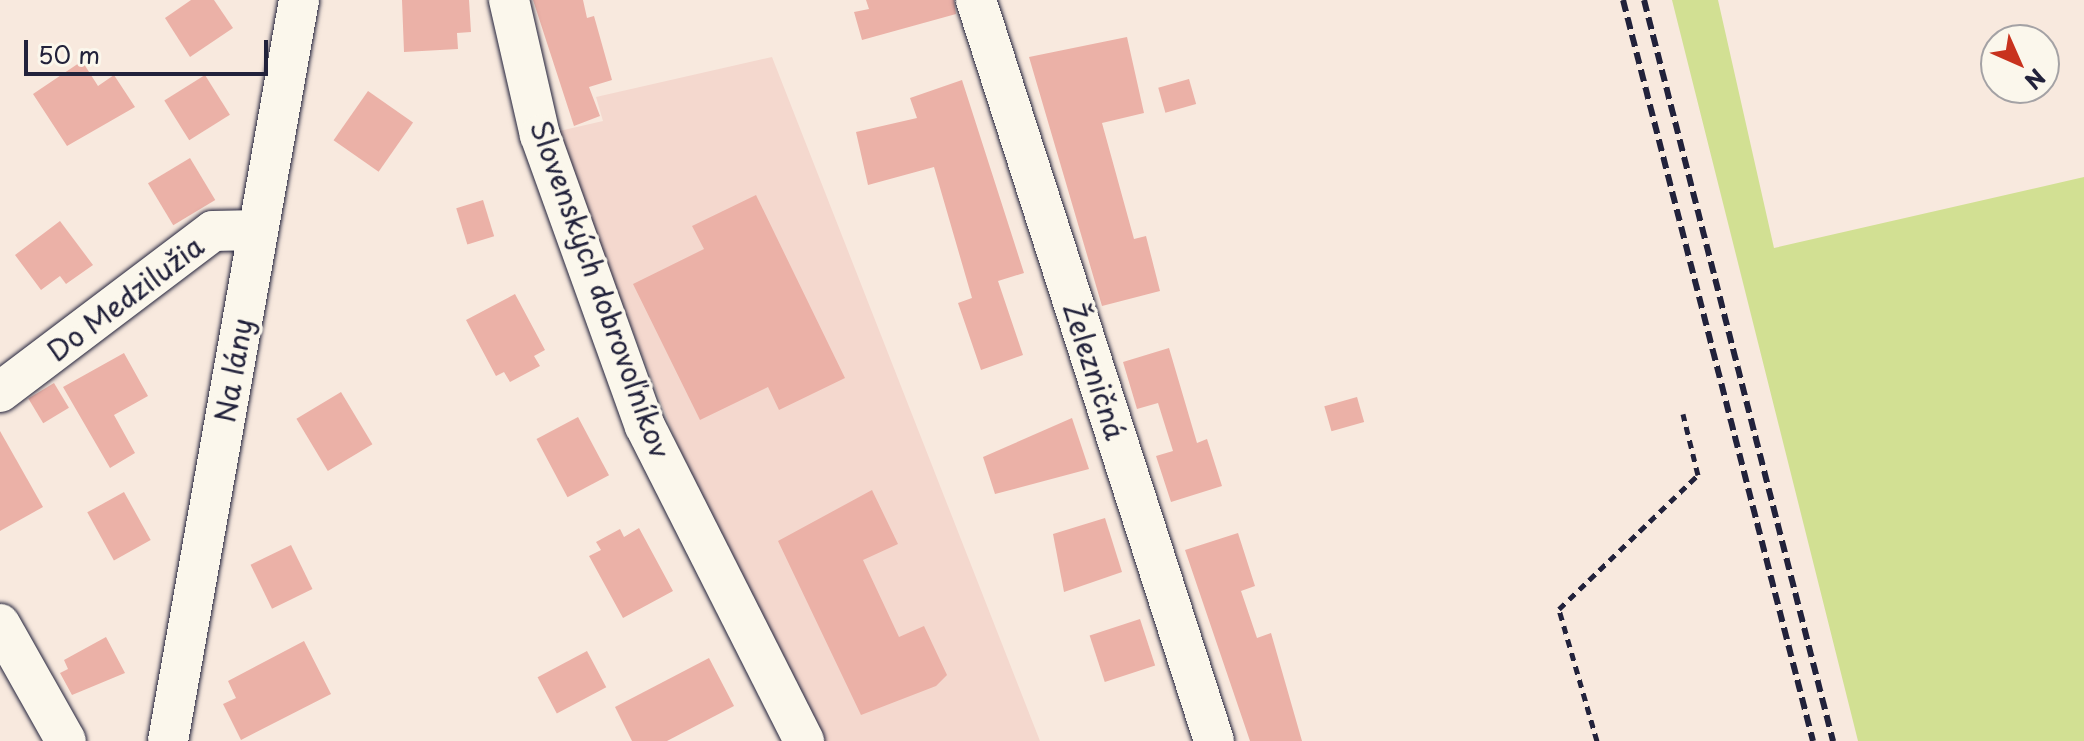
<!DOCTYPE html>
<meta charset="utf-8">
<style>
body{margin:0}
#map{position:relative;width:2084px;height:741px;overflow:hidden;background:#f8e9de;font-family:"Playpen Sans",sans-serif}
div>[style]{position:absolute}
.built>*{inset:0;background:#f4d8ce}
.green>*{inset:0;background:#d2e093}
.building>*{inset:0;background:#ebb1a7;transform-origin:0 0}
.path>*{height:5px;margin-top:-2.5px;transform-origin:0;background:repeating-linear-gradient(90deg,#22223b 0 8px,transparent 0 14px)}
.roads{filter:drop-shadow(0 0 2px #22223b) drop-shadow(0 0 2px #22223b)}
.minor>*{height:40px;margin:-20px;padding:0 20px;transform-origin:20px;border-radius:20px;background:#fbf7ec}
.rail>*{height:6px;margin-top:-3px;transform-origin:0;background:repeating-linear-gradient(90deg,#22223b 0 12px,transparent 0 18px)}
span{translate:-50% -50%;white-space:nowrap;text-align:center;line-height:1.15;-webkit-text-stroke:7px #fbf7ec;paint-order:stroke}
.street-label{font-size:28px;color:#22223b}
.north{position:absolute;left:1980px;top:24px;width:80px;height:80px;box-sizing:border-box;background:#fbf7ec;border:2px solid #a4a2a5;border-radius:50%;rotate:135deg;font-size:22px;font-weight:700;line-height:32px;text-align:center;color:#22223b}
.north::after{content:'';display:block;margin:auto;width:28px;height:36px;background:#c8321e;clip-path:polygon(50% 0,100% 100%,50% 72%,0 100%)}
.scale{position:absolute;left:24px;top:40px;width:244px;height:36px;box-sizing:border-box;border:4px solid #22223b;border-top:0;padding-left:10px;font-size:24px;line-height:28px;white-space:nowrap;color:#22223b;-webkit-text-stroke:6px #fbf7ec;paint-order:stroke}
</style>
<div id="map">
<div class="built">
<div style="clip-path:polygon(772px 57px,1040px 741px,824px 741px,678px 446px,555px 132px,603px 121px,596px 97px)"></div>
</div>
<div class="green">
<div style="clip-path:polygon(1672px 0,1718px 0,1774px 248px,2084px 177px,2084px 741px,1858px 741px)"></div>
</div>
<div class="building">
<div style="clip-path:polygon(191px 0,214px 0,233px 28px,190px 57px,165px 18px)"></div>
<div style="clip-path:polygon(402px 0,469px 0,471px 32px,457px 33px,458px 49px,404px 52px)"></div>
<div style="clip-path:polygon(533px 0,583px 0,587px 18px,594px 16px,612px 80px,589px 87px,600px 116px,574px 126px)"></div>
<div style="clip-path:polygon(866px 0,954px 0,956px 14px,862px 40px,854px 12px,869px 9px)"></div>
<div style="clip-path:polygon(1127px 37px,1144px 113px,1102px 123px,1134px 239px,1146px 236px,1160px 291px,1102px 306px,1029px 57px)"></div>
<div style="clip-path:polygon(82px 61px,98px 86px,114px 75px,135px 107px,67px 146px,33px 94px)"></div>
<div style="left:205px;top:75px;width:47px;height:48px;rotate:58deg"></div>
<div style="left:1189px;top:79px;width:26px;height:32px;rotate:74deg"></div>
<div style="clip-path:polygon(962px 80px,1024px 273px,998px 281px,1023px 355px,981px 370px,958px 303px,972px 298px,934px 167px,868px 185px,856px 132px,917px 118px,910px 98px)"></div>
<div style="left:368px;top:91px;width:55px;height:60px;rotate:35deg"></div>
<div style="left:190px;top:158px;width:49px;height:49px;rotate:59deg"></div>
<div style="clip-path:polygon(756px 195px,845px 378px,779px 410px,768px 387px,700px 420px,633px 284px,704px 249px,692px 226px)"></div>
<div style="left:483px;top:200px;width:38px;height:28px;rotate:73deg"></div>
<div style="clip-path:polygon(60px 221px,93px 265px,66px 284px,60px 276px,41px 290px,15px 255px)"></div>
<div style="clip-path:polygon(515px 294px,545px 350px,534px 356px,540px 366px,510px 382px,504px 372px,496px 376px,466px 320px)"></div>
<div style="clip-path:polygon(1169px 348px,1197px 443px,1207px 439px,1222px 486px,1171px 502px,1156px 456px,1173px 451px,1158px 403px,1137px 409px,1123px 362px)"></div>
<div style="clip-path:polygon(124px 353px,148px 396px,114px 415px,135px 453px,110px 468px,63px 387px)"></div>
<div style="left:54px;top:383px;width:29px;height:30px;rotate:59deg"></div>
<div style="left:341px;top:392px;width:61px;height:52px;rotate:59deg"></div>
<div style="left:1357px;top:397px;width:26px;height:34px;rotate:74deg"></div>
<div style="left:578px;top:417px;width:66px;height:47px;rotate:62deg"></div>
<div style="clip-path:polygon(1072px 418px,1089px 469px,995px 494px,983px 457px)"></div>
<div style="clip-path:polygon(0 431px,43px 507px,0 531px)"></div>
<div style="clip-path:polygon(872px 490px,898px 544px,863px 560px,899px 637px,924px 626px,947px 675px,936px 686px,861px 715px,778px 541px)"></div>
<div style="left:124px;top:492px;width:55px;height:42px;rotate:61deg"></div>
<div style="clip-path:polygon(1105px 518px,1122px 572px,1064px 592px,1053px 534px)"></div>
<div style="clip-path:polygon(639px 528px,673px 591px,623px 618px,589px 556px,601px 550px,596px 542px,620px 529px,624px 537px)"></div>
<div style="clip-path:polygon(1238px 533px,1255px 586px,1241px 591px,1257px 638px,1271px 633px,1302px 741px,1250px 741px,1185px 550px)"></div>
<div style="left:291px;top:545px;width:49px;height:45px;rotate:64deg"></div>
<div style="left:1140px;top:619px;width:49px;height:53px;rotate:72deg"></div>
<div style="clip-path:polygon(106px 637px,125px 673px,72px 695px,60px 673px,68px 669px,64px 660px)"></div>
<div style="clip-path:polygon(304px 641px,331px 694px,241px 740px,223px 704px,236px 698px,228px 681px)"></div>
<div style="left:587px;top:651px;width:41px;height:56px;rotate:62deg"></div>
<div style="clip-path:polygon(709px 658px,734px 706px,667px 741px,632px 741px,615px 707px)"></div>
</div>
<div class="path">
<div style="left:1597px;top:741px;width:137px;rotate:-106.1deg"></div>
<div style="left:1559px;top:609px;width:193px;rotate:-44deg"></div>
<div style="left:1698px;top:475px;width:63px;rotate:-103.8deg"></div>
</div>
<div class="roads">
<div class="minor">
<div style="left:509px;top:0;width:139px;rotate:77.1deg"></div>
<div style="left:540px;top:135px;width:309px;rotate:70.2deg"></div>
<div style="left:645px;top:426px;width:353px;rotate:63.2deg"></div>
<div style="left:976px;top:0;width:778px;rotate:72.19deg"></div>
<div style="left:0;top:392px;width:267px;rotate:-37.1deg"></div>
<div style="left:213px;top:231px;width:45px;rotate:-1.3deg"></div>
<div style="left:0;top:624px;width:134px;rotate:60.6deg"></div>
<div style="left:168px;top:741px;width:752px;rotate:-79.97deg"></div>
</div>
</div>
<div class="rail">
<div style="left:1623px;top:0;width:765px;rotate:75.62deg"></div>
<div style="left:1644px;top:0;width:765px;rotate:75.69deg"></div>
</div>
<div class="street-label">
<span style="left:601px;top:289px;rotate:70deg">Slovenských dobrovoľníkov</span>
<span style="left:125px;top:298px;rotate:-37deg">Do Medzilužia</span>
<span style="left:233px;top:370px;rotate:-80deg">Na lány</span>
<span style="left:1095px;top:371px;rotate:72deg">Železničná</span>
</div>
<div class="north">N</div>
<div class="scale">50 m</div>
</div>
